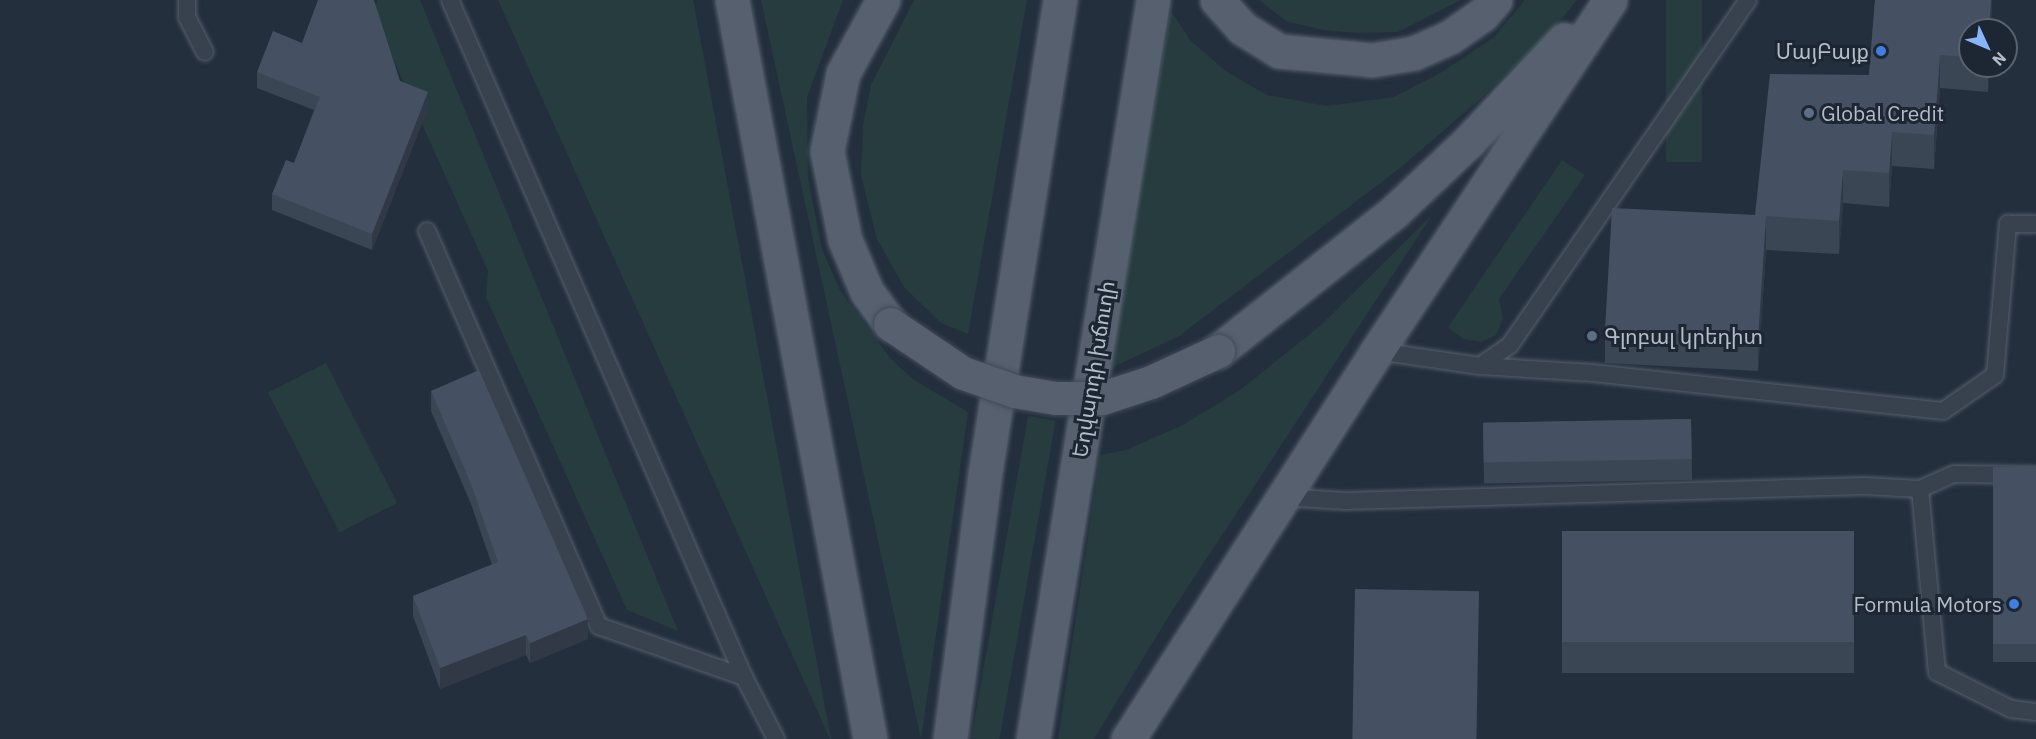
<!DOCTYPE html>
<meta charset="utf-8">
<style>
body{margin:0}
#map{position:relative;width:2036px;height:739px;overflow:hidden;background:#242f3e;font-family:"IBM Plex Sans","Noto Sans Armenian",sans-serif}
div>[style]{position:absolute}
.green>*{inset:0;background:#263c3f;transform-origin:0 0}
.roads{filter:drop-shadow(0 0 2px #565f6c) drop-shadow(0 0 2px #565f6c)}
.lane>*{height:16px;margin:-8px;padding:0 8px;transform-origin:8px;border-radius:8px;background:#38414e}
.primary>*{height:33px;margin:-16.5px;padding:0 16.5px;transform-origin:16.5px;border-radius:16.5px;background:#56606e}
.bridges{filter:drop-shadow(0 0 2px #414a57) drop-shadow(0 0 2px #414a57)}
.primary-bridge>*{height:33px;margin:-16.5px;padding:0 16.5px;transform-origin:16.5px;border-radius:16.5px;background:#56606e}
.wall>*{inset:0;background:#3b4654;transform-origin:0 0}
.shaded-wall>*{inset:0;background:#303945}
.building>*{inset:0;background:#455162;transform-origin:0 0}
.dots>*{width:16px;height:16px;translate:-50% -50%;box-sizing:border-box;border:3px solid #1d2633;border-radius:50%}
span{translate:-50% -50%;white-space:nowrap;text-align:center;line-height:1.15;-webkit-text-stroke:6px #1d2633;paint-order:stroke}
.poi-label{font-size:21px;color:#b4bcc9}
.right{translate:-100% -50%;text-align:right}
.left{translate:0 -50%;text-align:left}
.street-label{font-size:21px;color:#b4bcc9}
.north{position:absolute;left:1958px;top:18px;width:60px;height:60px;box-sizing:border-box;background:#1d2633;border:2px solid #59626f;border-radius:50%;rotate:134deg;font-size:16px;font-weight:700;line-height:24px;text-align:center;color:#b4bcc9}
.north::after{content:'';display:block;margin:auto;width:21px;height:27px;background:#8ab4f8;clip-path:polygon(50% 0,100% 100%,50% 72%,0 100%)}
</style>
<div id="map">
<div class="green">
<div style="clip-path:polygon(377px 0,420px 0,678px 631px,627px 610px,486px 297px,488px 271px,374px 17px)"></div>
<div style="clip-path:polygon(498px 0,693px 0,831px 739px,830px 739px)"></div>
<div style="clip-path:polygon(761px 0,843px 0,807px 97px,808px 178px,822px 249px,840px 290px,891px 359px,914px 380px,968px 412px,921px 739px)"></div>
<div style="clip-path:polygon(914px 0,1027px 0,968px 334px,941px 323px,904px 287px,877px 239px,861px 175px,863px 125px,871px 85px)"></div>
<div style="clip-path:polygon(1259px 0,1461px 0,1398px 32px,1358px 33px,1323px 30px,1286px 21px)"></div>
<div style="clip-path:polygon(1525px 0,1577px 0,1553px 29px,1478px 101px,1400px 168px,1179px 336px,1107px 370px,1171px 11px,1191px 41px,1227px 72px,1267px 95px,1327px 106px,1394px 97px,1442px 72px,1494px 37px)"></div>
<div style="left:1666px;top:0;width:36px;height:162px"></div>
<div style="clip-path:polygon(1562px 160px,1585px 175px,1499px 299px,1503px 319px,1496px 335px,1481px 342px,1463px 339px,1448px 327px)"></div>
<div style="clip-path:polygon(1432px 215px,1167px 619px,1094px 739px,1058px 739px,1100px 455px,1126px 450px,1183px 425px,1240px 390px,1320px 326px)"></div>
<div style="left:326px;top:363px;width:157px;height:65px;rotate:63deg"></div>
<div style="left:1028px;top:416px;width:28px;height:327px;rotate:10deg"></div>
</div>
<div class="roads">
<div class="lane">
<div style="left:187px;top:0;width:17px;rotate:90deg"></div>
<div style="left:187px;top:17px;width:39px;rotate:63deg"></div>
<div style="left:450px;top:0;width:738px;rotate:66.53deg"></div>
<div style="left:744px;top:677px;width:70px;rotate:62.7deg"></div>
<div style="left:427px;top:231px;width:431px;rotate:66.5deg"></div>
<div style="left:599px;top:626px;width:154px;rotate:19.4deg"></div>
<div style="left:1377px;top:351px;width:104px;rotate:8.3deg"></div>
<div style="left:1480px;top:366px;width:37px;rotate:-35deg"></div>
<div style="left:1510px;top:345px;width:419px;rotate:-55.4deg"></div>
<div style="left:1480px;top:366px;width:113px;rotate:3.5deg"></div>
<div style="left:1593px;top:373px;width:352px;rotate:6.2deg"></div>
<div style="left:1943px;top:411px;width:63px;rotate:-34.7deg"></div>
<div style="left:1995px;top:375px;width:152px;rotate:-85.1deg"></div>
<div style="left:2008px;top:224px;width:28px"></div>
<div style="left:1920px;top:489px;width:184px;rotate:84.7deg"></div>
<div style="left:1937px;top:672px;width:83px;rotate:26.6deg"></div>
<div style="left:2011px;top:709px;width:25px;rotate:7deg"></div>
<div style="left:1282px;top:497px;width:63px;rotate:3.6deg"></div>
<div style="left:1345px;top:501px;width:519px;rotate:-1.66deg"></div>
<div style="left:1864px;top:486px;width:56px;rotate:3.1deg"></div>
<div style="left:1920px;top:489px;width:37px;rotate:-24deg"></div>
<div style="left:1954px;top:474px;width:82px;rotate:0.7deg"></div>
</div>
<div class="primary">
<div style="left:732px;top:0;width:752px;rotate:79.42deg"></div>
<div style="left:883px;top:0;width:83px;rotate:118.7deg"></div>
<div style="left:843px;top:73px;width:80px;rotate:101.6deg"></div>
<div style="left:827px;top:151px;width:91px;rotate:78.6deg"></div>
<div style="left:845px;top:240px;width:56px;rotate:67.1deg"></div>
<div style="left:867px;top:292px;width:39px;rotate:54deg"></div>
<div style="left:1217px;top:0;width:38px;rotate:48deg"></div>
<div style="left:1242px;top:28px;width:44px;rotate:31.9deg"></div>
<div style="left:1279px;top:51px;width:93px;rotate:5.5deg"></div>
<div style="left:1372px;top:60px;width:43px;rotate:-9.5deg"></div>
<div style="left:1414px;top:53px;width:39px;rotate:-24deg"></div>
<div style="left:1450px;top:37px;width:39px;rotate:-35deg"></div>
<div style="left:1482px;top:15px;width:20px;rotate:-49deg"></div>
<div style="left:1218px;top:351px;width:224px;rotate:-38.3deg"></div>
<div style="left:1394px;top:212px;width:103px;rotate:-43.4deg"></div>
<div style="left:1469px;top:141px;width:139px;rotate:-46.8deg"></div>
<div style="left:950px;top:739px;width:268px;rotate:-82.5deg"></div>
<div style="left:985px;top:473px;width:479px;rotate:-81deg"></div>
<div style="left:1033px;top:739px;width:749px;rotate:-80.78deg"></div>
<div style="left:1128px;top:739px;width:461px;rotate:-57.3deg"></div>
<div style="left:1377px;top:351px;width:421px;rotate:-56.4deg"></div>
</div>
</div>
<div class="bridges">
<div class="primary-bridge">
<div style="left:890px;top:324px;width:88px;rotate:33.9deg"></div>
<div style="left:963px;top:373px;width:54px;rotate:19.4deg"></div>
<div style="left:1014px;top:391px;width:42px;rotate:9.7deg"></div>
<div style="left:1055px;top:398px;width:47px"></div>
<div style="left:1102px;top:398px;width:52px;rotate:-18.1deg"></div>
<div style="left:1151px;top:382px;width:74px;rotate:-24.8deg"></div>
</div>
</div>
<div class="wall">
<div style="clip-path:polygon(1875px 0,1992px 0,1991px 30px,1970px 30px,1970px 66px,1989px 66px,1988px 92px,1940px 88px,1934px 169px,1892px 166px,1889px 207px,1843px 203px,1839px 254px,1766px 250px,1758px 371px,1605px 363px,1605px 330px,1755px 215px,1869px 75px)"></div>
<div style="clip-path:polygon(257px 72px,400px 81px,428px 108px,372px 250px,272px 210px,272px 194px,294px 163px,314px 110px,257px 88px)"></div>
<div style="clip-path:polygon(431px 391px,588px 639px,530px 663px,526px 655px,440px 689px,413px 616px,413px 596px,492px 565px,471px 504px,431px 411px)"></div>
<div style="left:1691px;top:419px;width:61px;height:208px;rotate:89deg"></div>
<div style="left:2036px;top:467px;width:195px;height:43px;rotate:90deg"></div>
<div style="left:1562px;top:531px;width:292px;height:142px"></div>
</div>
<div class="shaded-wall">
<div style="clip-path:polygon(1991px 0,1992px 0,1991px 30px,1989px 30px)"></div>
<div style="clip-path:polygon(1940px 55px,1940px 88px,1934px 169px,1934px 135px)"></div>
<div style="clip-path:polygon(1988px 66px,1989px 66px,1988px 92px)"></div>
<div style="clip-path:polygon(428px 92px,428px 108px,372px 250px,372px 234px)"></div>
<div style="clip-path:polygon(1892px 132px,1892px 166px,1889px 207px,1889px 173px)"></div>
<div style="clip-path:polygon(1843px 170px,1843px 203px,1839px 254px,1839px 221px)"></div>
<div style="clip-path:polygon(1766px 216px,1766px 250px,1758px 371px,1758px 338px)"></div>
<div style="clip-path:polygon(588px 619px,588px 639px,530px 663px,530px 643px)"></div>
<div style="clip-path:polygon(526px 635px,526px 655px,440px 689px,440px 668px)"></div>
</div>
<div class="building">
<div style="clip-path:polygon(318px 0,374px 0,400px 81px,428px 92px,372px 234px,272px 194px,286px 160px,294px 163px,320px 97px,257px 72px,273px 31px,302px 43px)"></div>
<div style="clip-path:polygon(1875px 0,1991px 0,1989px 30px,1970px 30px,1970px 57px,1940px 55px,1934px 135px,1892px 132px,1889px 173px,1843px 170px,1839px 221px,1766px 216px,1758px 338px,1605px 330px,1612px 208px,1755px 215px,1770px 74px,1869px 75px)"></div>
<div style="clip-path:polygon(479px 370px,588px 619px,530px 643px,526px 635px,440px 668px,413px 596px,498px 562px,471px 484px,431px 391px)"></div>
<div style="left:1691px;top:419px;width:40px;height:208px;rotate:89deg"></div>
<div style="left:2036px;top:467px;width:177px;height:43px;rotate:90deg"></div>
<div style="left:1562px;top:531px;width:292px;height:111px"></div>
<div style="left:1355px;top:589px;width:124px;height:150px;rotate:1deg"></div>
</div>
<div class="dots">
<div style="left:1881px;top:51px;background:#3f7fe0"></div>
<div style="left:1809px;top:113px;background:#5c6f8a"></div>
<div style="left:1592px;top:336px;background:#5c6f8a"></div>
<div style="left:2014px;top:604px;background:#3f7fe0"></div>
</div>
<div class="poi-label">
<span class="right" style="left:1869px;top:51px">ՄայԲայք</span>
<span class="left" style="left:1821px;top:113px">Global Credit</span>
<span class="left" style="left:1604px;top:336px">Գլոբալ կրեդիտ</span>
<span class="right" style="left:2002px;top:604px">Formula Motors</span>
</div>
<div class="street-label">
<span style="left:1093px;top:369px;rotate:-81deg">Եղվարդի խճուղի</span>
</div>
<div class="north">N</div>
</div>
